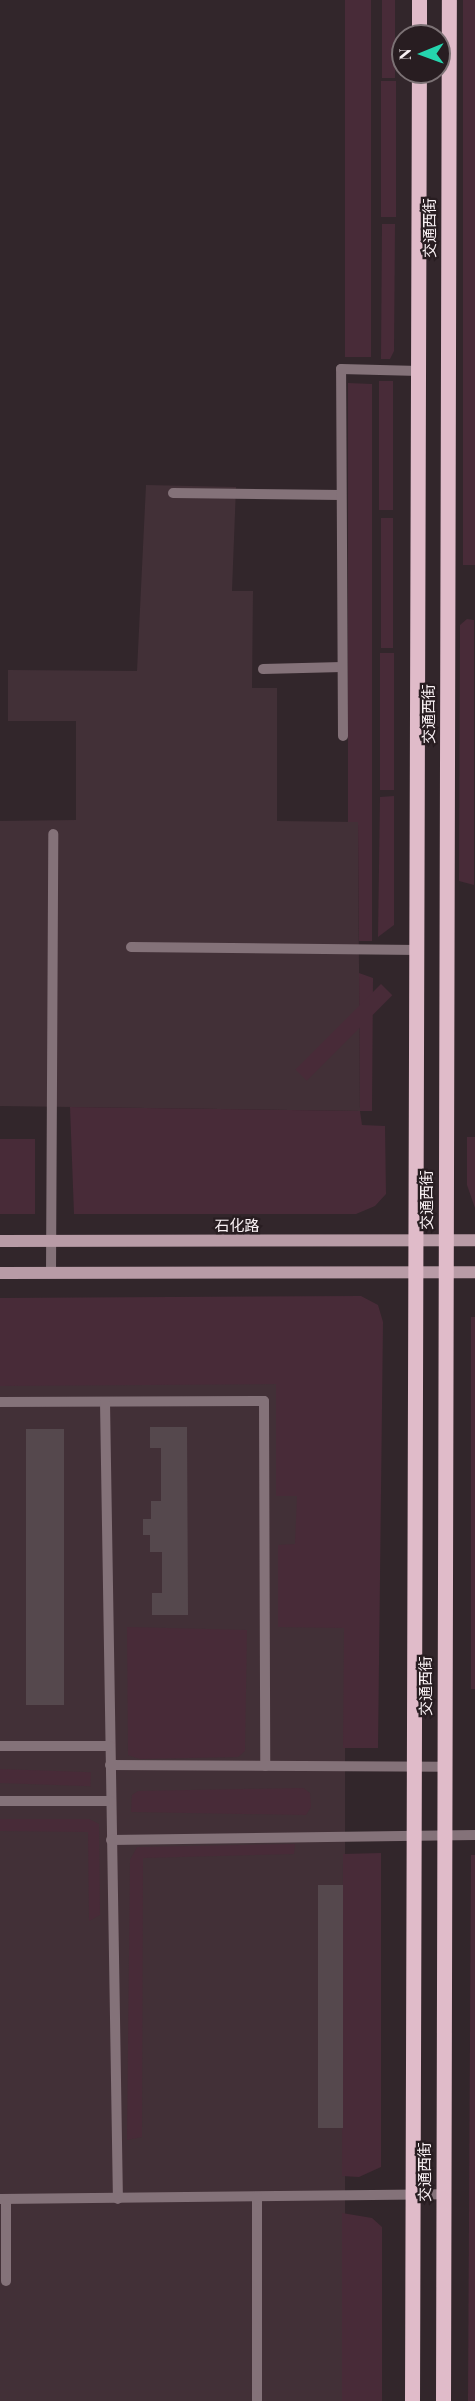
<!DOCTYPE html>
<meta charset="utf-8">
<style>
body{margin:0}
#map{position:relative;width:475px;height:2401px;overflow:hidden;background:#32262b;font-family:"Playfair Display","Noto Sans SC",serif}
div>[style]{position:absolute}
.built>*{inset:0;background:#423037;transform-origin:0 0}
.green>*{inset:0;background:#482b38;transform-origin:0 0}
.building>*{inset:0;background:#55484d;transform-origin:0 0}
.service>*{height:10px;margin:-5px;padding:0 5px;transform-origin:5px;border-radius:5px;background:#847279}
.secondary>*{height:12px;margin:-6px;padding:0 6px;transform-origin:6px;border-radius:6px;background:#b89ba6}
.primary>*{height:15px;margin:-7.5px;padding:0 7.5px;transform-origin:7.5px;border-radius:7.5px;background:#e0bbc9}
span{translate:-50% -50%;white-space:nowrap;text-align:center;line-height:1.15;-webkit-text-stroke:4.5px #281d21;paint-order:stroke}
.street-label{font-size:15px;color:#f9f1f4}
.north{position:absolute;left:391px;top:24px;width:60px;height:60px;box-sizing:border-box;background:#281d21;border:2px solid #7c7275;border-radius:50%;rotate:269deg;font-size:16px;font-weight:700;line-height:24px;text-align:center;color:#f9f1f4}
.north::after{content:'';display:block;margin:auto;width:21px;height:27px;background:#25d5ae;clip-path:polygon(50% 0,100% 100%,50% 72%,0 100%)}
</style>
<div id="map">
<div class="built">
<div style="clip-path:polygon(146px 485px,236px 487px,232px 591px,253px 591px,252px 688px,277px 688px,277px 821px,358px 822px,360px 1111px,0 1106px,0 821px,76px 820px,76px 721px,8px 721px,8px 670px,137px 671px)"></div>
<div style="left:345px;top:1372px;width:1029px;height:345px;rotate:90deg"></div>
</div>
<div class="green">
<div style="left:345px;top:0;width:26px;height:357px"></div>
<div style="left:382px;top:0;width:13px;height:78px"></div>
<div style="left:463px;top:0;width:12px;height:565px"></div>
<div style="left:396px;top:81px;width:136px;height:15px;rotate:90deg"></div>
<div style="clip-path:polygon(382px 224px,395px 224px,394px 351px,390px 359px,381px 359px)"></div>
<div style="left:379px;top:381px;width:14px;height:129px"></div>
<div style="clip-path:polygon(348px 383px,372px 384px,372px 941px,359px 941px,358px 822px,348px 822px)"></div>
<div style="left:381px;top:518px;width:12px;height:130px"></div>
<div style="clip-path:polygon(467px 619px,474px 620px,474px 885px,459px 881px,460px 625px)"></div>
<div style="left:380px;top:653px;width:14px;height:137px"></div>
<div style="clip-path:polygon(394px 796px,394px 925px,378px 937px,380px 797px)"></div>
<div style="clip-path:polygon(359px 973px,373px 978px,372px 1111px,360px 1111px,362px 1125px,385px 1126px,386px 1194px,375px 1206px,356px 1214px,74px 1214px,70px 1107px,360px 1111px)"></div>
<div style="left:381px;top:984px;width:16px;height:121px;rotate:45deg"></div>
<div style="clip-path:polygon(467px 1137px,475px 1137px,475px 1208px,467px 1185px)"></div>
<div style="left:0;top:1139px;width:35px;height:75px"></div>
<div style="clip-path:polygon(361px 1296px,378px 1305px,383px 1322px,378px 1748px,343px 1748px,344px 1628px,278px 1627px,278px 1545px,295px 1544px,297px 1496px,276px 1496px,276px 1384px,0 1386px,0 1298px)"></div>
<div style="left:475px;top:1317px;width:372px;height:4px;rotate:90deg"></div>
<div style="clip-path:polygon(127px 1627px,247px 1630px,245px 1751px,238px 1757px,140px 1759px,128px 1755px)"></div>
<div style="left:0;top:1769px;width:91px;height:14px;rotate:2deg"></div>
<div style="clip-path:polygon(303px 1788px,310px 1793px,311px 1807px,306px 1815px,131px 1812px,132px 1795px,138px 1791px)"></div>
<div style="clip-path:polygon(0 1819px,89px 1819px,99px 1824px,100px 1915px,89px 1921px,88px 1832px,0 1831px)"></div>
<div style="clip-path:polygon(295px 1844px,294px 1854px,143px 1858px,142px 2137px,127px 2140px,130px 1860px,137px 1847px)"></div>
<div style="clip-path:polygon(381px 1853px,381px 2167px,359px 2177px,342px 2176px,343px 1854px)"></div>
<div style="clip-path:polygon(471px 1855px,475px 1855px,475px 2401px,468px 2401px)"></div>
<div style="clip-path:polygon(342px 2213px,372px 2218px,382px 2227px,382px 2401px,342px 2401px)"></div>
</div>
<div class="building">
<div style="clip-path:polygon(150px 1427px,187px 1427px,188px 1615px,152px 1615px,152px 1593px,162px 1593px,162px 1552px,150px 1552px,150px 1535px,143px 1535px,143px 1519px,151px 1519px,151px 1501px,161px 1501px,161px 1448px,150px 1448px)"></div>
<div style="left:26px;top:1429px;width:38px;height:276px"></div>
<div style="left:343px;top:1885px;width:243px;height:25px;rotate:90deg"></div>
</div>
<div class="service">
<div style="left:173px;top:493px;width:168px;rotate:0.7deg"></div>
<div style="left:263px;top:669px;width:79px;rotate:-1.5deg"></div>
<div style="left:343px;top:736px;width:367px;rotate:-90.3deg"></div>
<div style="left:341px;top:369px;width:78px;rotate:1.5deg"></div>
<div style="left:131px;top:947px;width:287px;rotate:0.6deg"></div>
<div style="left:51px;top:1273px;width:439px;rotate:-89.7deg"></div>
<div style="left:0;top:1402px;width:264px;rotate:-0.2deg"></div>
<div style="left:264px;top:1401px;width:365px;rotate:89.8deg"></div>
<div style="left:105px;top:1402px;width:797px;rotate:89.07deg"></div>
<div style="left:0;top:1746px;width:110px"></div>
<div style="left:110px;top:1765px;width:334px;rotate:0.3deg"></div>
<div style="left:0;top:1801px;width:111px"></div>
<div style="left:111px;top:1840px;width:364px;rotate:-0.8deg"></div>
<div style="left:0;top:2199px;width:443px;rotate:-0.6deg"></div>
<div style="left:6px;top:2199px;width:82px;rotate:90deg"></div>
<div style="left:257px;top:2401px;width:204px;rotate:-90deg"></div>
</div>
<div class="secondary">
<div style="left:0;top:1241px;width:475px;rotate:-0.1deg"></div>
<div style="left:0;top:1273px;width:475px;rotate:-0.1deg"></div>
</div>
<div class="primary">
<div style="left:419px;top:36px;width:36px;rotate:-90deg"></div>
<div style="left:412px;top:2401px;width:2329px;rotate:-89.83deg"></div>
<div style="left:443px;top:2401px;width:2401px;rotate:-89.86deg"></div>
</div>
<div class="street-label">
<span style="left:430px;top:228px;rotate:-90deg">交通西街</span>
<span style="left:429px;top:714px;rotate:-90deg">交通西街</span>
<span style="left:427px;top:1200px;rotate:-90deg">交通西街</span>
<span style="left:237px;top:1226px">石化路</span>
<span style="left:426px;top:1686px;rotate:-90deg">交通西街</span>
<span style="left:425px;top:2172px;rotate:-90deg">交通西街</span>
</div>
<div class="north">N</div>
</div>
